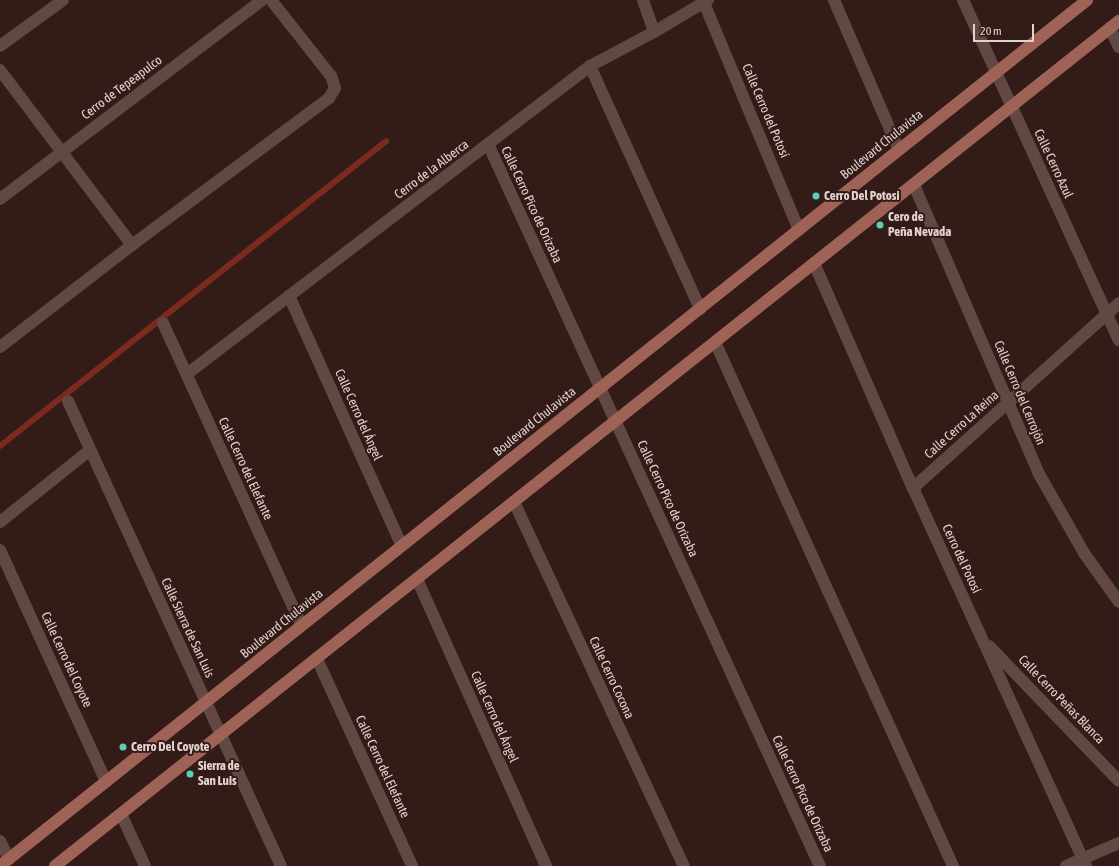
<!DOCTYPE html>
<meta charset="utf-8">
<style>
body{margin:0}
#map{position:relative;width:1119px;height:866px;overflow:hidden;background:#331c18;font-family:"Asap Condensed",sans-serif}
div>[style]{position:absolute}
.stream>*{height:6px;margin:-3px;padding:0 3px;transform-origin:3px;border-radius:3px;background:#7b2a1e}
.minor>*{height:12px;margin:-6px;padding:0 6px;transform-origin:6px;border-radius:6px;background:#614843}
.major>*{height:12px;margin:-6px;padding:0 6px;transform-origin:6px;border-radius:6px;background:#9f6257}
.dots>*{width:11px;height:11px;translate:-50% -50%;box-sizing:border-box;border:2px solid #331c18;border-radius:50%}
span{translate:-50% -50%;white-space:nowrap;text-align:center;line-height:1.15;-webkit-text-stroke:4px #331c18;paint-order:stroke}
.street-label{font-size:13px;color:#e3d3d0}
.poi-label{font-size:13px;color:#e3d3d0;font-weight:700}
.left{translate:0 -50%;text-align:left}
.scale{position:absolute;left:973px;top:24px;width:61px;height:18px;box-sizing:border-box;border:2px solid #e3d3d0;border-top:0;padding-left:5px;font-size:12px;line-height:14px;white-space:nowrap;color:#e3d3d0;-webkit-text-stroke:3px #331c18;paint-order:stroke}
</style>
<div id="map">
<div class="stream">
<div style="left:0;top:446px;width:492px;rotate:-38.3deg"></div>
</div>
<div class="minor">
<div style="left:643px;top:0;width:34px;rotate:71deg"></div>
<div style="left:834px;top:0;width:163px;rotate:66.6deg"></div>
<div style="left:963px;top:0;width:374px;rotate:65.4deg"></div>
<div style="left:704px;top:3px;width:246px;rotate:67.3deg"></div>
<div style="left:1110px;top:28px;width:21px;rotate:65deg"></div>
<div style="left:0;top:46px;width:78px;rotate:-36.1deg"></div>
<div style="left:590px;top:66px;width:267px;rotate:65.6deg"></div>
<div style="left:0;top:70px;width:219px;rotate:53deg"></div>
<div style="left:488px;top:144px;width:795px;rotate:65.31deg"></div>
<div style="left:914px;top:185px;width:315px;rotate:66.6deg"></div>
<div style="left:1039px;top:474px;width:91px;rotate:60.3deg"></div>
<div style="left:1084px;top:553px;width:60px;rotate:54.5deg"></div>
<div style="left:0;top:199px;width:329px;rotate:-37.2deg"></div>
<div style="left:814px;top:263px;width:246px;rotate:66.3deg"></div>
<div style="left:913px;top:488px;width:416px;rotate:65.4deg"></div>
<div style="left:289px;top:296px;width:274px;rotate:65.7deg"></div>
<div style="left:163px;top:323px;width:333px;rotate:65.4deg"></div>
<div style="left:715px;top:342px;width:576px;rotate:65.57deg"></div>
<div style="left:0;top:347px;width:167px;rotate:-37.7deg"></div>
<div style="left:132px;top:245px;width:246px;rotate:-36.7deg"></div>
<div style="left:329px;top:98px;width:12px;rotate:-59deg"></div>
<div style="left:335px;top:88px;width:13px;rotate:-108deg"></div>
<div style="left:331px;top:76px;width:97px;rotate:-128.3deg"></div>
<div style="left:187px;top:374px;width:507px;rotate:-37.39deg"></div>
<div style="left:590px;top:66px;width:72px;rotate:-28deg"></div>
<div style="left:654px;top:32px;width:63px;rotate:-30.7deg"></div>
<div style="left:68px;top:401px;width:511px;rotate:65.39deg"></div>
<div style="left:913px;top:488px;width:277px;rotate:-41.9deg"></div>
<div style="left:514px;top:502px;width:402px;rotate:65deg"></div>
<div style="left:0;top:522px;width:115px;rotate:-38.7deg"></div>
<div style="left:0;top:550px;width:255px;rotate:65.4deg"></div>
<div style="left:417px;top:579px;width:315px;rotate:65.8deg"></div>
<div style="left:989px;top:646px;width:187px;rotate:46.1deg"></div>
<div style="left:317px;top:659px;width:228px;rotate:65.3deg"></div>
<div style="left:121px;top:814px;width:57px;rotate:65.2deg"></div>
<div style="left:0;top:841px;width:20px;rotate:63deg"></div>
<div style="left:1066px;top:866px;width:58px;rotate:-23.5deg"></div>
</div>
<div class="major">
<div style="left:0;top:866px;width:1390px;rotate:-38.54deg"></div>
<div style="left:55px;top:866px;width:1359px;rotate:-38.46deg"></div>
</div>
<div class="dots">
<div style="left:816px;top:196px;background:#5bcebb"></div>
<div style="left:880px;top:225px;background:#5bcebb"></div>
<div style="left:123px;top:747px;background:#5bcebb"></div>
<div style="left:190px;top:774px;background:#5bcebb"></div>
</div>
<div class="street-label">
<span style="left:122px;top:88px;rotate:-37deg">Cerro de Tepeapulco</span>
<span style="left:765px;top:111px;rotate:67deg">Calle Cerro del Potosí</span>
<span style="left:882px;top:145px;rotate:-39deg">Boulevard Chulavista</span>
<span style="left:1053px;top:164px;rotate:65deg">Calle Cerro Azul</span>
<span style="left:432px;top:170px;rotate:-37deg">Cerro de la Alberca</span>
<span style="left:531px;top:205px;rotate:65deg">Calle Cerro Pico de Orizaba</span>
<span style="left:1019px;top:393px;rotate:67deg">Calle Cerro del Cerrojón</span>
<span style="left:358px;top:415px;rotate:66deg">Calle Cerro del Ángel</span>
<span style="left:535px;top:422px;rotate:-39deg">Boulevard Chulavista</span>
<span style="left:962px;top:425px;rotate:-42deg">Calle Cerro La Reina</span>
<span style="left:245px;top:469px;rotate:65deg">Calle Cerro del Elefante</span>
<span style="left:667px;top:499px;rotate:65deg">Calle Cerro Pico de Orizaba</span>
<span style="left:961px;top:559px;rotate:65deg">Cerro del Potosí</span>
<span style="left:282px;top:624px;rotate:-39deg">Boulevard Chulavista</span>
<span style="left:187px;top:628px;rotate:65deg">Calle Sierra de San Luis</span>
<span style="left:66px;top:660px;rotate:65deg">Calle Cerro del Coyote</span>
<span style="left:611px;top:678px;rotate:65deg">Calle Cerro Cocona</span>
<span style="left:1061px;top:700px;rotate:46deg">Calle Cerro Peñas Blanca</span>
<span style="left:494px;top:717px;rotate:66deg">Calle Cerro del Ángel</span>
<span style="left:382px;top:767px;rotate:65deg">Calle Cerro del Elefante</span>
<span style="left:802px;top:794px;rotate:65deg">Calle Cerro Pico de Orizaba</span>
</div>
<div class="poi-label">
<span class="left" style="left:824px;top:196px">Cerro Del Potosi</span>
<span class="left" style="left:888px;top:225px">Cero de<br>Peña Nevada</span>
<span class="left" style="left:131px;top:747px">Cerro Del Coyote</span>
<span class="left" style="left:198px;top:774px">Sierra de<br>San Luis</span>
</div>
<div class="scale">20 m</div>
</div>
